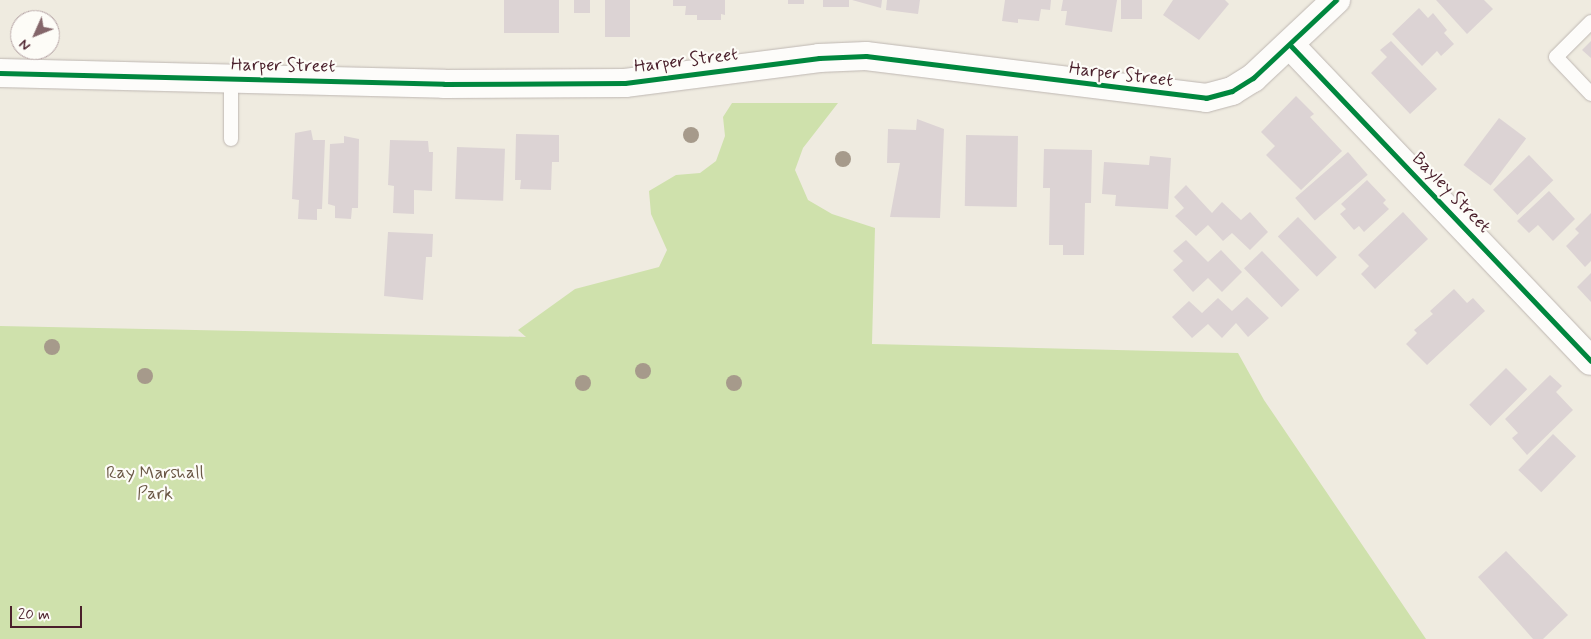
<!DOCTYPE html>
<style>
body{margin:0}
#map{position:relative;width:1591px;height:639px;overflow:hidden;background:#efebe0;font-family:Mynerve,sans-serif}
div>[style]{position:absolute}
.green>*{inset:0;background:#cfe1ac}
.building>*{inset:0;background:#dcd3d4;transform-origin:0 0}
.roads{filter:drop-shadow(0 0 1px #beb7b2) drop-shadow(0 0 1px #beb7b2)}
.service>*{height:14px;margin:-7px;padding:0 7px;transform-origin:7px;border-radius:7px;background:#fdfcfa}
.minor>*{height:28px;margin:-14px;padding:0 14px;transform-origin:14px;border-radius:14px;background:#fdfcfa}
.cycleway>*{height:5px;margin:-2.5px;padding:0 2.5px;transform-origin:2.5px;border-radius:2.5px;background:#00873e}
.trees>*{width:16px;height:16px;margin:-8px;border-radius:50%;background:#a69a8b}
span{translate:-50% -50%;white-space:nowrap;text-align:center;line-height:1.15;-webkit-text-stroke:4.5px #fdfcf7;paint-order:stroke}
.street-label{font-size:18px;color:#4a1f2b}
.park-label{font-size:18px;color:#6a5745}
.north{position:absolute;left:10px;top:10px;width:50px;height:50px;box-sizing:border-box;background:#fdfcf7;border:1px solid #b5a4a5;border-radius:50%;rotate:226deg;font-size:14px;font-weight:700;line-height:20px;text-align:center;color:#4a1f2b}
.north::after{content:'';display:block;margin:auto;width:18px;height:22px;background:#84666a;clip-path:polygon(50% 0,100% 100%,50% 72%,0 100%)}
.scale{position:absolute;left:10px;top:606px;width:72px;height:22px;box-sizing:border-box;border:2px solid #4a1f2b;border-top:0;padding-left:6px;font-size:15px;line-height:18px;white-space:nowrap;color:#4a1f2b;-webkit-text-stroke:4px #fdfcf7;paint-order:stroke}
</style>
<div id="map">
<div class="green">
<div style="clip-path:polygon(732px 103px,838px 103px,803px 148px,795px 170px,808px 200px,832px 214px,875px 228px,872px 344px,1238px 353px,1264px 400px,1426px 639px,0 639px,0 326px,526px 337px,518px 330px,575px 289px,659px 267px,667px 250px,651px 214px,649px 191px,676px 175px,700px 173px,716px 161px,725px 136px,723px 117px)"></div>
</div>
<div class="building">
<div style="left:504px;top:0;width:55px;height:33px"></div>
<div style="left:574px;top:0;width:16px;height:13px"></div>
<div style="left:605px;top:0;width:25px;height:37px"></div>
<div style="clip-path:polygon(673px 0,725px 0,725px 15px,721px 14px,721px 20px,697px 20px,697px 15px,685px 15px,686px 6px,673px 6px)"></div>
<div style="left:788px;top:0;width:16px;height:4px"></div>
<div style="left:823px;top:0;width:26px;height:7px"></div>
<div style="clip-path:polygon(852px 0,882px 0,881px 8px)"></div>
<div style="clip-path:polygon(887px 0,920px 0,918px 14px,886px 10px)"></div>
<div style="clip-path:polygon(1005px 0,1051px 0,1050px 10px,1041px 9px,1039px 21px,1018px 19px,1018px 23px,1002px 21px)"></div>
<div style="clip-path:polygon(1063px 0,1117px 0,1112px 32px,1065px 25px,1067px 11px,1061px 11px)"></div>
<div style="left:1121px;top:0;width:21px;height:19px"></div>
<div style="clip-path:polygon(1173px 0,1225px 0,1229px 4px,1199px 40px,1163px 15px)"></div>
<div style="clip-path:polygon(1436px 0,1484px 0,1493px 9px,1467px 34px)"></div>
<div style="clip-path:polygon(1419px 8px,1428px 18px,1433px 13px,1447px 30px,1444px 33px,1454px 44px,1441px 56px,1437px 51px,1422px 66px,1392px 34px)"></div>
<div style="clip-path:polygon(1391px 41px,1437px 89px,1410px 114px,1371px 73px,1387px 57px,1380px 50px)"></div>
<div style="clip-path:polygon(1591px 41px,1591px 58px,1582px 50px)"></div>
<div style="clip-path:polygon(1296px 96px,1314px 114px,1310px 117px,1342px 151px,1301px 190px,1266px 155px,1275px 146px,1261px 132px)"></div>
<div style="left:1499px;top:118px;width:34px;height:59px;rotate:37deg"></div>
<div style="clip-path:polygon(917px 119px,944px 129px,940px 218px,890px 217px,900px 163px,887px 163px,888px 129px,916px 130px)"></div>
<div style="clip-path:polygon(311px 130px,313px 140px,325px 140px,322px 209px,317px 209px,317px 220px,298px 219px,299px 200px,292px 199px,295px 133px)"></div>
<div style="clip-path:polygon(516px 134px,559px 135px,559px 162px,552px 162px,551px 190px,520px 189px,521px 180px,515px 180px)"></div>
<div style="left:966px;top:135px;width:52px;height:71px;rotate:1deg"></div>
<div style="clip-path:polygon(344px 136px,359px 139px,358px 208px,352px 208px,351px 219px,335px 218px,335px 206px,328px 204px,330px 144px,344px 143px)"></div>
<div style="clip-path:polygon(390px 140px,428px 141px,429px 152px,433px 152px,432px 191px,414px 190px,414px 214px,393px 213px,394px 186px,388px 185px)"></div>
<div style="left:457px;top:147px;width:48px;height:52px;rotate:2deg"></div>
<div style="clip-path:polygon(1044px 149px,1092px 150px,1091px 203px,1085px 203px,1084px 255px,1063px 255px,1063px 245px,1049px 245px,1050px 188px,1043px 188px)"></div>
<div style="left:1348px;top:152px;width:30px;height:70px;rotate:49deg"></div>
<div style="left:1529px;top:155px;width:35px;height:50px;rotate:46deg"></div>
<div style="clip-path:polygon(1150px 156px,1171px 158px,1168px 209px,1115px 206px,1116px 195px,1102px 194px,1104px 162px,1149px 165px)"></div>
<div style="clip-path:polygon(1367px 180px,1386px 200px,1383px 203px,1389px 209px,1364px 232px,1359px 226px,1354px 230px,1340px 214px,1346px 209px,1341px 204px)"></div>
<div style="clip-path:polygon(1186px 185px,1212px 213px,1222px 202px,1241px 220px,1250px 212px,1268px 232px,1250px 250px,1232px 233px,1223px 241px,1208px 225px,1196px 236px,1175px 216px,1184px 208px,1174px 197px)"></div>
<div style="clip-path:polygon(1549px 191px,1575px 219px,1553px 241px,1538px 225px,1529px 233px,1517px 221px)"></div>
<div style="clip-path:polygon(1403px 212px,1428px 239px,1375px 289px,1361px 274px,1369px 266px,1358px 255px)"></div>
<div style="clip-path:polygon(1591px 213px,1591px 261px,1585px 267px,1566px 246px,1579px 233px,1575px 229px)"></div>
<div style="left:1298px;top:217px;width:56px;height:28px;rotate:46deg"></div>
<div style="clip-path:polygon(388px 232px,433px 234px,432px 257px,426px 257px,423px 300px,384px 296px)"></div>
<div style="clip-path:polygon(1186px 240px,1208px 262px,1221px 250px,1242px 272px,1222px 292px,1208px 278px,1193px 292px,1173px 270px,1183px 261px,1173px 251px)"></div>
<div style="left:1262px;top:251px;width:54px;height:25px;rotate:46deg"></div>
<div style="clip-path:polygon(1591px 273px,1591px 302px,1577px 287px)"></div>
<div style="clip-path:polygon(1454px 289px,1467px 303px,1473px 298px,1485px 311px,1427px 365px,1406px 344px,1417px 333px,1414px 330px,1433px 314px,1430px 311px)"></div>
<div style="clip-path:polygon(1247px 297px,1269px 318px,1248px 337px,1236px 323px,1222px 338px,1208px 324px,1192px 338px,1172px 317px,1189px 301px,1202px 313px,1218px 298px,1232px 311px)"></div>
<div style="left:1506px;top:368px;width:30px;height:52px;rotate:45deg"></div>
<div style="clip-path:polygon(1550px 375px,1562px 386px,1556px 392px,1573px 410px,1527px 455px,1512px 438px,1518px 433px,1505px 419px)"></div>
<div style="left:1553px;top:434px;width:32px;height:50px;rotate:44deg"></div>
<div style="clip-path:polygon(1506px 551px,1568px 615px,1543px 639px,1533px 639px,1478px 577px)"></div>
</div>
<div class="roads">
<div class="service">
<div style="left:1591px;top:22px;width:49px;rotate:135deg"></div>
<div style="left:1556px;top:57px;width:51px;rotate:46.6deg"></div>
<div style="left:231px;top:78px;width:61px;rotate:90deg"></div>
</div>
<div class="minor">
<div style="left:1290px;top:45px;width:436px;rotate:46.4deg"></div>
<div style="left:0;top:73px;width:444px;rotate:1.4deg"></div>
<div style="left:444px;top:84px;width:181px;rotate:-0.3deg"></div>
<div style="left:625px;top:83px;width:196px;rotate:-7.3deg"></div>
<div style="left:819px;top:58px;width:47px;rotate:-2.4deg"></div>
<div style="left:866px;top:56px;width:343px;rotate:7deg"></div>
<div style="left:1206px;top:98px;width:27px;rotate:-15deg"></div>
<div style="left:1232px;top:91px;width:25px;rotate:-32deg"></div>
<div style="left:1253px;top:78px;width:114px;rotate:-43.2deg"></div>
</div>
</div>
<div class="cycleway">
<div style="left:1290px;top:45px;width:436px;rotate:46.4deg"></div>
<div style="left:0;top:73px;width:444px;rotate:1.4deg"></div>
<div style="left:444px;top:84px;width:181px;rotate:-0.3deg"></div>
<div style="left:625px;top:83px;width:196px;rotate:-7.3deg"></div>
<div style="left:819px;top:58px;width:47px;rotate:-2.4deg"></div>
<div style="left:866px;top:56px;width:343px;rotate:7deg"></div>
<div style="left:1206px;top:98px;width:27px;rotate:-15deg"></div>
<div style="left:1232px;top:91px;width:25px;rotate:-32deg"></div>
<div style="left:1253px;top:78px;width:114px;rotate:-43.2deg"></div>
</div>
<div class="trees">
<div style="left:691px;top:135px"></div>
<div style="left:843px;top:159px"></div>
<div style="left:52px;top:347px"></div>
<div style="left:643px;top:371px"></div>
<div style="left:145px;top:376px"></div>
<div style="left:583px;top:383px"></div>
<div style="left:734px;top:383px"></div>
</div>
<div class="street-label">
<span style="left:686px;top:61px;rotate:-7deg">Harper Street</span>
<span style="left:283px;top:66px;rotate:1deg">Harper Street</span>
<span style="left:1121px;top:75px;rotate:7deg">Harper Street</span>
<span style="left:1451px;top:193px;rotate:46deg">Bayley Street</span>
</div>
<div class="park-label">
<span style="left:155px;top:484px">Ray Marshall<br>Park</span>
</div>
<div class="north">N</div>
<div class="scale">20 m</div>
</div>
